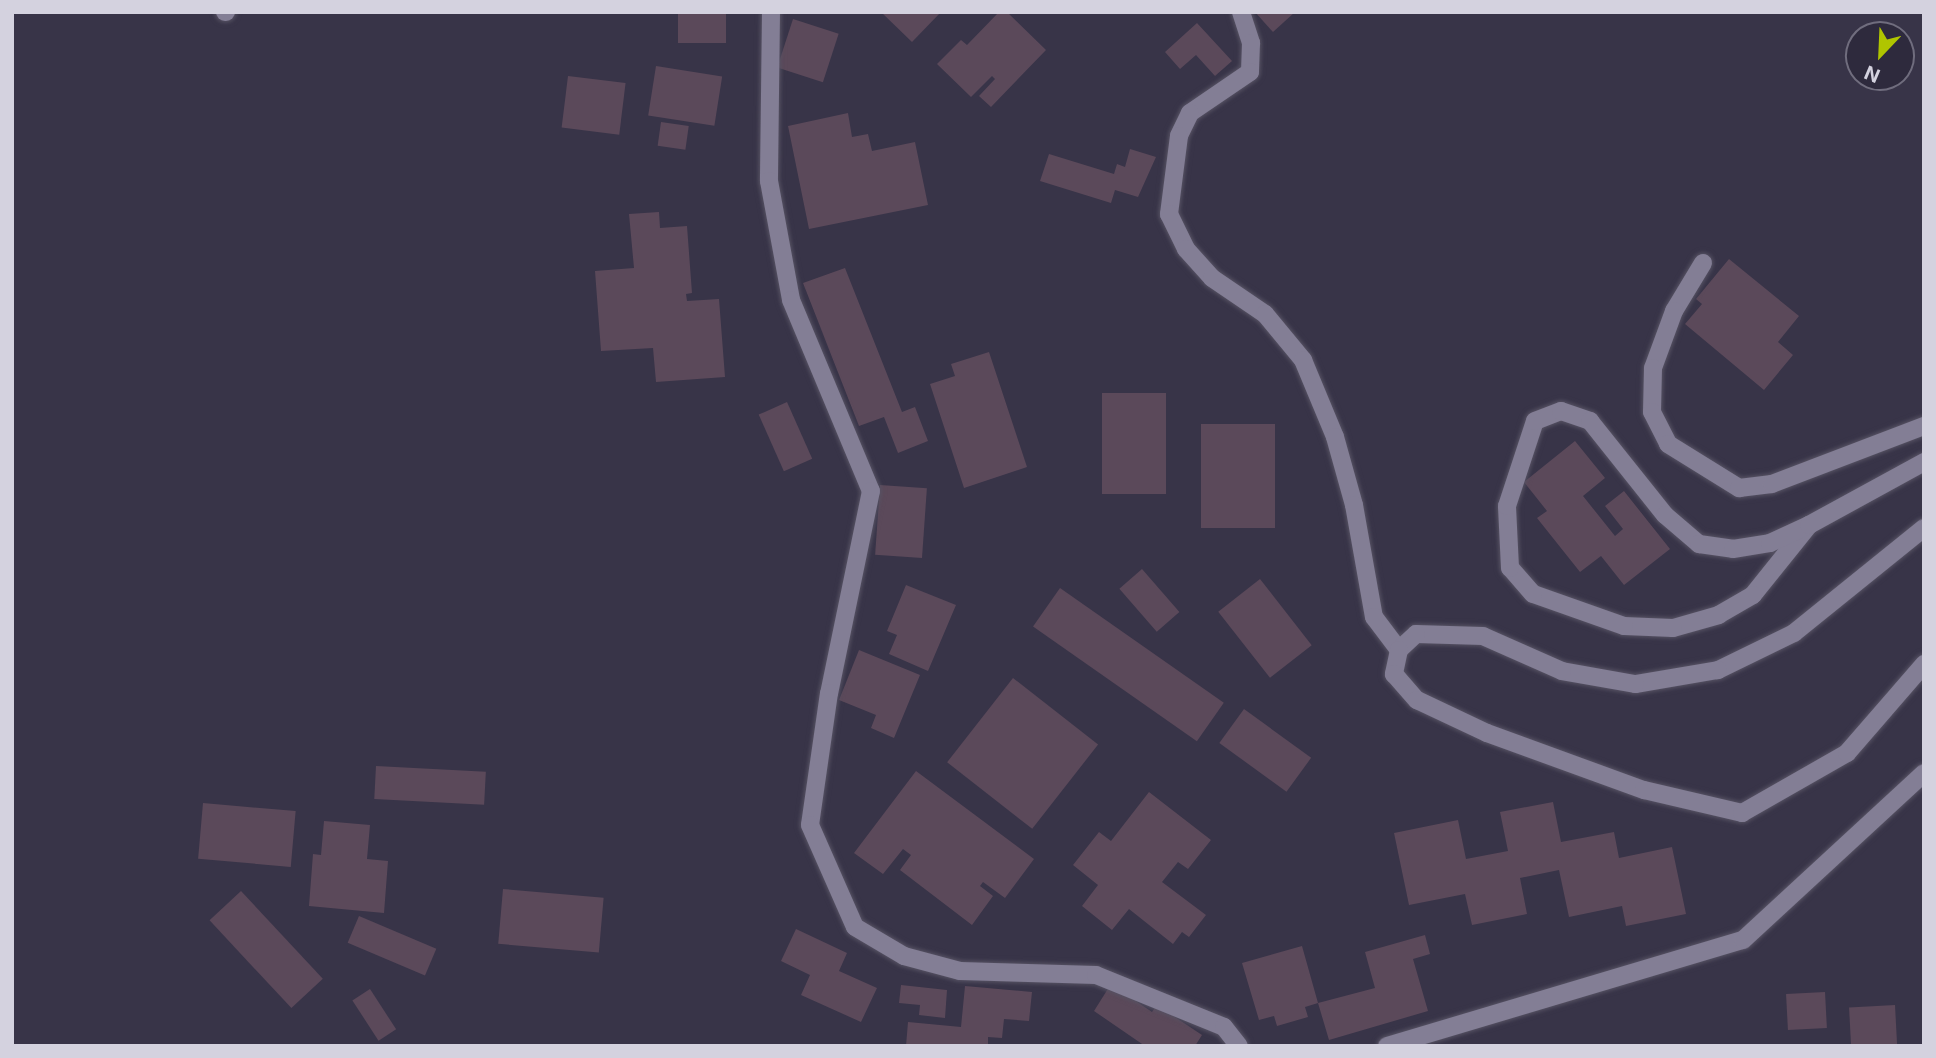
<!DOCTYPE html>
<style>
body{margin:0}
#map{position:relative;width:1936px;height:1058px;overflow:hidden;background:#383448;font-family:Inter,sans-serif}
div>[style]{position:absolute}
.building>*{inset:0;background:#5b495a;transform-origin:0 0}
.roads{filter:drop-shadow(0 0 2px #565263) drop-shadow(0 0 2px #565263)}
.minor>*{height:18px;margin:-9px;padding:0 9px;transform-origin:9px;border-radius:9px;background:#837e95}
.tertiary>*{height:18px;margin:-9px;padding:0 9px;transform-origin:9px;border-radius:9px;background:#837e95}
span{translate:-50% -50%;white-space:nowrap;text-align:center;line-height:1.15;-webkit-text-stroke:7px #2e2a3d;paint-order:stroke}
.frame{position:absolute;inset:0;border:14px solid #d4d2df;pointer-events:none}
.north{position:absolute;left:1845px;top:21px;width:70px;height:70px;box-sizing:border-box;background:#2e2a3d;border:2px solid #706d7e;border-radius:50%;rotate:203deg;font-size:19px;font-weight:700;line-height:28px;text-align:center;color:#d4d2df}
.north::after{content:'';display:block;margin:auto;width:24px;height:32px;background:#b0c500;clip-path:polygon(50% 0,100% 100%,50% 72%,0 100%)}
</style>
<div id="map">
<div class="building">
<div style="left:678px;top:12px;width:48px;height:31px"></div>
<div style="clip-path:polygon(881px 12px,941px 12px,912px 42px)"></div>
<div style="clip-path:polygon(999px 12px,1007px 12px,1046px 50px,991px 107px,979px 96px,995px 79px,992px 76px,971px 97px,937px 64px,961px 40px,967px 45px)"></div>
<div style="clip-path:polygon(1255px 12px,1295px 12px,1273px 32px)"></div>
<div style="left:793px;top:19px;width:48px;height:51px;rotate:18deg"></div>
<div style="clip-path:polygon(1197px 23px,1232px 61px,1215px 76px,1196px 55px,1180px 69px,1165px 52px)"></div>
<div style="left:656px;top:66px;width:67px;height:50px;rotate:9deg"></div>
<div style="left:568px;top:76px;width:58px;height:52px;rotate:7deg"></div>
<div style="clip-path:polygon(848px 113px,852px 137px,868px 134px,872px 151px,915px 142px,928px 205px,809px 229px,788px 126px)"></div>
<div style="left:661px;top:122px;width:28px;height:24px;rotate:8deg"></div>
<div style="clip-path:polygon(1130px 149px,1156px 157px,1138px 197px,1115px 190px,1111px 203px,1040px 181px,1049px 154px,1114px 174px,1117px 164px,1125px 167px)"></div>
<div style="clip-path:polygon(659px 212px,660px 228px,687px 226px,692px 293px,686px 294px,687px 301px,719px 299px,725px 377px,656px 382px,653px 348px,601px 351px,595px 271px,634px 268px,629px 214px)"></div>
<div style="clip-path:polygon(1729px 259px,1799px 316px,1778px 342px,1793px 355px,1764px 390px,1685px 324px,1702px 304px,1696px 299px)"></div>
<div style="clip-path:polygon(845px 268px,902px 412px,915px 407px,928px 441px,898px 453px,884px 417px,859px 426px,803px 283px)"></div>
<div style="clip-path:polygon(989px 352px,1027px 467px,964px 488px,930px 384px,955px 376px,951px 364px)"></div>
<div style="left:1102px;top:393px;width:64px;height:101px"></div>
<div style="left:787px;top:402px;width:62px;height:31px;rotate:66deg"></div>
<div style="left:1201px;top:424px;width:74px;height:104px"></div>
<div style="clip-path:polygon(1575px 441px,1605px 478px,1583px 496px,1615px 536px,1623px 529px,1605px 506px,1624px 491px,1670px 549px,1624px 585px,1601px 556px,1580px 572px,1537px 518px,1547px 511px,1524px 482px)"></div>
<div style="left:880px;top:485px;width:47px;height:70px;rotate:4deg"></div>
<div style="left:1142px;top:569px;width:57px;height:30px;rotate:49deg"></div>
<div style="left:1260px;top:579px;width:84px;height:53px;rotate:52deg"></div>
<div style="clip-path:polygon(906px 585px,956px 605px,928px 671px,889px 654px,897px 635px,887px 631px)"></div>
<div style="left:1060px;top:588px;width:200px;height:47px;rotate:35deg"></div>
<div style="clip-path:polygon(859px 650px,920px 675px,894px 738px,871px 728px,876px 715px,839px 700px)"></div>
<div style="left:1013px;top:678px;width:108px;height:107px;rotate:38deg"></div>
<div style="left:1244px;top:709px;width:83px;height:42px;rotate:36deg"></div>
<div style="left:376px;top:766px;width:110px;height:33px;rotate:3deg"></div>
<div style="clip-path:polygon(916px 771px,1034px 859px,1005px 898px,983px 882px,980px 886px,993px 896px,972px 925px,900px 870px,911px 855px,903px 849px,883px 874px,854px 853px)"></div>
<div style="clip-path:polygon(1149px 792px,1211px 840px,1188px 869px,1178px 862px,1162px 882px,1206px 915px,1189px 937px,1182px 932px,1173px 944px,1129px 909px,1112px 930px,1082px 906px,1098px 885px,1073px 865px,1099px 832px,1111px 841px)"></div>
<div style="clip-path:polygon(1553px 802px,1561px 842px,1614px 832px,1619px 858px,1672px 847px,1686px 914px,1626px 926px,1622px 906px,1569px 917px,1559px 870px,1520px 878px,1527px 914px,1472px 925px,1465px 894px,1409px 905px,1394px 833px,1458px 820px,1466px 859px,1508px 851px,1500px 812px)"></div>
<div style="left:203px;top:803px;width:93px;height:56px;rotate:5deg"></div>
<div style="clip-path:polygon(324px 821px,370px 825px,367px 859px,388px 861px,384px 913px,309px 906px,313px 854px,321px 855px)"></div>
<div style="left:503px;top:889px;width:101px;height:55px;rotate:5deg"></div>
<div style="left:241px;top:891px;width:120px;height:43px;rotate:47deg"></div>
<div style="left:359px;top:916px;width:84px;height:29px;rotate:23deg"></div>
<div style="clip-path:polygon(796px 929px,847px 953px,839px 971px,877px 988px,861px 1022px,801px 995px,810px 975px,781px 961px)"></div>
<div style="clip-path:polygon(1425px 935px,1430px 954px,1413px 959px,1428px 1011px,1329px 1040px,1318px 1003px,1305px 1007px,1308px 1017px,1277px 1026px,1274px 1016px,1259px 1020px,1242px 963px,1302px 946px,1318px 1003px,1375px 988px,1365px 952px)"></div>
<div style="clip-path:polygon(1111px 984px,1152px 1012px,1157px 1005px,1202px 1035px,1195px 1046px,1145px 1046px,1094px 1011px)"></div>
<div style="clip-path:polygon(901px 985px,947px 990px,945px 1018px,919px 1015px,920px 1005px,899px 1003px)"></div>
<div style="clip-path:polygon(965px 986px,1032px 992px,1029px 1021px,1004px 1019px,1002px 1038px,988px 1037px,988px 1046px,906px 1046px,908px 1022px,961px 1027px)"></div>
<div style="left:370px;top:989px;width:48px;height:21px;rotate:57deg"></div>
<div style="left:1825px;top:992px;width:36px;height:39px;rotate:87deg"></div>
<div style="left:1895px;top:1005px;width:41px;height:46px;rotate:87deg"></div>
</div>
<div class="roads">
<div class="minor">
<div style="left:225px;top:12px;width:1px"></div>
<div style="left:771px;top:12px;width:169px;rotate:90.7deg"></div>
<div style="left:769px;top:181px;width:121px;rotate:79.5deg"></div>
<div style="left:791px;top:300px;width:207px;rotate:67.3deg"></div>
<div style="left:871px;top:491px;width:206px;rotate:101.7deg"></div>
<div style="left:829px;top:693px;width:133px;rotate:98.2deg"></div>
<div style="left:810px;top:825px;width:111px;rotate:66.2deg"></div>
<div style="left:855px;top:927px;width:57px;rotate:30.6deg"></div>
<div style="left:904px;top:956px;width:58px;rotate:15deg"></div>
<div style="left:960px;top:971px;width:136px;rotate:1.7deg"></div>
<div style="left:1096px;top:975px;width:138px;rotate:22.1deg"></div>
<div style="left:1224px;top:1027px;width:24px;rotate:52deg"></div>
<div style="left:1241px;top:12px;width:33px;rotate:72deg"></div>
<div style="left:1251px;top:43px;width:29px;rotate:92deg"></div>
<div style="left:1250px;top:72px;width:73px;rotate:145.7deg"></div>
<div style="left:1190px;top:113px;width:25px;rotate:116deg"></div>
<div style="left:1179px;top:136px;width:79px;rotate:97.3deg"></div>
<div style="left:1169px;top:214px;width:39px;rotate:64deg"></div>
<div style="left:1186px;top:249px;width:39px;rotate:48deg"></div>
<div style="left:1212px;top:278px;width:64px;rotate:34.2deg"></div>
<div style="left:1265px;top:314px;width:60px;rotate:50.4deg"></div>
<div style="left:1303px;top:360px;width:83px;rotate:67.4deg"></div>
<div style="left:1335px;top:437px;width:71px;rotate:74.4deg"></div>
<div style="left:1354px;top:505px;width:114px;rotate:79.9deg"></div>
<div style="left:1374px;top:617px;width:41px;rotate:52.9deg"></div>
<div style="left:1703px;top:263px;width:56px;rotate:121.1deg"></div>
<div style="left:1674px;top:311px;width:61px;rotate:110.2deg"></div>
<div style="left:1653px;top:368px;width:44px;rotate:91.3deg"></div>
<div style="left:1652px;top:412px;width:36px;rotate:63deg"></div>
<div style="left:1668px;top:444px;width:84px;rotate:31.8deg"></div>
<div style="left:1739px;top:488px;width:33px;rotate:-7deg"></div>
<div style="left:1772px;top:484px;width:163px;rotate:-20.9deg"></div>
<div style="left:1809px;top:525px;width:90px;rotate:128.7deg"></div>
<div style="left:1753px;top:595px;width:39px;rotate:150deg"></div>
<div style="left:1719px;top:615px;width:48px;rotate:164.2deg"></div>
<div style="left:1673px;top:628px;width:49px;rotate:-177.7deg"></div>
<div style="left:1624px;top:626px;width:96px;rotate:-160.6deg"></div>
<div style="left:1533px;top:594px;width:35px;rotate:-131deg"></div>
<div style="left:1510px;top:568px;width:62px;rotate:-92.8deg"></div>
<div style="left:1507px;top:506px;width:89px;rotate:-71.8deg"></div>
<div style="left:1535px;top:421px;width:28px;rotate:-21deg"></div>
<div style="left:1561px;top:411px;width:31px;rotate:19deg"></div>
<div style="left:1590px;top:421px;width:120px;rotate:51.4deg"></div>
<div style="left:1665px;top:515px;width:45px;rotate:40.5deg"></div>
<div style="left:1699px;top:544px;width:34px;rotate:8deg"></div>
<div style="left:1733px;top:549px;width:37px;rotate:-9deg"></div>
<div style="left:1770px;top:543px;width:43px;rotate:-24.8deg"></div>
<div style="left:1809px;top:525px;width:131px;rotate:-28.7deg"></div>
</div>
<div class="tertiary">
<div style="left:1924px;top:528px;width:167px;rotate:141.1deg"></div>
<div style="left:1794px;top:633px;width:85px;rotate:154deg"></div>
<div style="left:1718px;top:670px;width:84px;rotate:170.4deg"></div>
<div style="left:1635px;top:684px;width:74px;rotate:-169.9deg"></div>
<div style="left:1562px;top:671px;width:86px;rotate:-156.1deg"></div>
<div style="left:1483px;top:636px;width:67px;rotate:-178.3deg"></div>
<div style="left:1416px;top:634px;width:23px;rotate:137deg"></div>
<div style="left:1399px;top:650px;width:25px;rotate:102deg"></div>
<div style="left:1394px;top:674px;width:35px;rotate:49deg"></div>
<div style="left:1417px;top:700px;width:77px;rotate:25.2deg"></div>
<div style="left:1487px;top:733px;width:167px;rotate:20deg"></div>
<div style="left:1644px;top:790px;width:101px;rotate:13.2deg"></div>
<div style="left:1742px;top:813px;width:121px;rotate:-29.7deg"></div>
<div style="left:1847px;top:753px;width:118px;rotate:-49.1deg"></div>
<div style="left:1387px;top:1046px;width:371px;rotate:-16.6deg"></div>
<div style="left:1743px;top:940px;width:246px;rotate:-42.7deg"></div>
</div>
</div>
<div class="frame"></div>
<div class="north">N</div>
</div>
